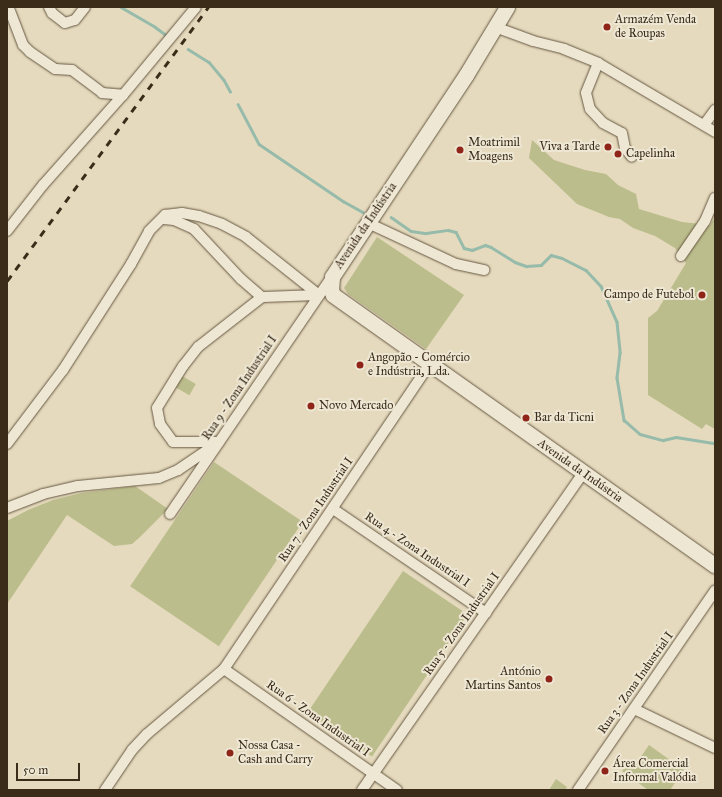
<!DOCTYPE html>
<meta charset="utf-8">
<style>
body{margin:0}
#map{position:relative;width:722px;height:797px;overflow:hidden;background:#e5dabd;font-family:"IM FELL Great Primer",serif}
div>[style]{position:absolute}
.green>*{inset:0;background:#bcbd8c;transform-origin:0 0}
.stream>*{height:2.5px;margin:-1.25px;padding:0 1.25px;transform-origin:1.25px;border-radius:1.25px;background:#97bbaa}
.roads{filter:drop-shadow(0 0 1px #665742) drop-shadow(0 0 1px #665742)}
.street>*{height:10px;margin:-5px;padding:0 5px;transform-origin:5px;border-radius:5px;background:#eee7d4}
.secondary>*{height:15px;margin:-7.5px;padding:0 7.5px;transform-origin:7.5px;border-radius:7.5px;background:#eee7d4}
.rail>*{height:2.5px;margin-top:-1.25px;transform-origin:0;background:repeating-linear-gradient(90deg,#3b2b19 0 7px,transparent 0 14px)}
.dots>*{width:11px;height:11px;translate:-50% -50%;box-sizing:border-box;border:2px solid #eee7d4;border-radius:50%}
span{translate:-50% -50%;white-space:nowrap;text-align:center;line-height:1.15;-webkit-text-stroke:4px #eee7d4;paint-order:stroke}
.poi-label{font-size:12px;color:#3b2b19}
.left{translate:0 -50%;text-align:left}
.right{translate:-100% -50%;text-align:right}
.street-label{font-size:12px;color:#3b2b19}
.frame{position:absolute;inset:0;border:8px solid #3b2b19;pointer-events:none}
.scale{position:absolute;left:16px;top:763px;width:64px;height:18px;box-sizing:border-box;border:2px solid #3b2b19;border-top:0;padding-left:5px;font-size:12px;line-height:14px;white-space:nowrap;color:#3b2b19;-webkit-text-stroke:3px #eee7d4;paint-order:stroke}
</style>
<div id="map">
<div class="green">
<div style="clip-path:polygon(532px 140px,554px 160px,585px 170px,606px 174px,618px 185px,636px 194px,639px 209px,682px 222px,710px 225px,715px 217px,715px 429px,706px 424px,702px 429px,648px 395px,648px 318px,657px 311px,686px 263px,675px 248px,655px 236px,633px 228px,620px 219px,609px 217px,577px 204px,529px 158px)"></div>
<div style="clip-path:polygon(377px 237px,464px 295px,426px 349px,348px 294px,344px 288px)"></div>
<div style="left:182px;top:376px;width:16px;height:13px;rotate:30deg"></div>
<div style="left:214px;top:462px;width:107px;height:150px;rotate:34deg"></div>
<div style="clip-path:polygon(135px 486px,168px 509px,140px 537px,132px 544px,114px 546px,67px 515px,7px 604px,7px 521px,28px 510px,53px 500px,81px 493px)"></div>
<div style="left:403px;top:571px;width:78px;height:171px;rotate:34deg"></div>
<div style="clip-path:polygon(649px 745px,684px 770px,670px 790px,648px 790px,622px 771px,630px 760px,636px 764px)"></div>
<div style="clip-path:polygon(556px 779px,567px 787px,565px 790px,549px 790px)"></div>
</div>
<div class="stream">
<div style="left:121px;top:7px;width:38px;rotate:30deg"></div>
<div style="left:154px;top:26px;width:15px;rotate:37deg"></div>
<div style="left:188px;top:49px;width:25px;rotate:32deg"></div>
<div style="left:209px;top:62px;width:23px;rotate:50deg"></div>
<div style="left:224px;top:80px;width:13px;rotate:61deg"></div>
<div style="left:238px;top:104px;width:45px;rotate:62.3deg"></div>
<div style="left:259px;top:144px;width:102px;rotate:34.2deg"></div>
<div style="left:343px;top:201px;width:23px;rotate:29deg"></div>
<div style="left:391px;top:217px;width:24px;rotate:35deg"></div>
<div style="left:411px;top:231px;width:15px;rotate:8deg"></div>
<div style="left:426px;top:233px;width:22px;rotate:-8deg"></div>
<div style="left:448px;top:230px;width:8px;rotate:14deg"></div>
<div style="left:456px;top:232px;width:18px;rotate:63deg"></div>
<div style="left:464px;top:248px;width:8px;rotate:14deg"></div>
<div style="left:472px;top:250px;width:14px;rotate:-21deg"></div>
<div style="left:485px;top:245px;width:6px;rotate:18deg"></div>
<div style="left:491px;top:247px;width:28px;rotate:32deg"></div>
<div style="left:515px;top:262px;width:12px;rotate:20deg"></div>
<div style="left:526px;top:266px;width:15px;rotate:-4deg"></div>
<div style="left:541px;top:265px;width:14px;rotate:-45deg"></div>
<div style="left:551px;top:255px;width:11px;rotate:15deg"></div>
<div style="left:562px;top:258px;width:27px;rotate:27deg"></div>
<div style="left:586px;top:270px;width:22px;rotate:47deg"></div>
<div style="left:601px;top:286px;width:39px;rotate:66deg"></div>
<div style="left:617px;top:322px;width:31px;rotate:84deg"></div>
<div style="left:620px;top:353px;width:25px;rotate:97deg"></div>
<div style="left:617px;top:378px;width:43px;rotate:80.5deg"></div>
<div style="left:624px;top:420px;width:21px;rotate:41deg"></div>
<div style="left:640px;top:434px;width:24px;rotate:15deg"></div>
<div style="left:663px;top:440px;width:13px;rotate:-13deg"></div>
<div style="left:676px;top:437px;width:39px;rotate:9deg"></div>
</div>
<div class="roads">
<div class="street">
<div style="left:49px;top:7px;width:7px;rotate:63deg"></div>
<div style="left:52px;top:13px;width:16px;rotate:38deg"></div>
<div style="left:65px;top:23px;width:10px;rotate:-17deg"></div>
<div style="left:75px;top:20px;width:16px;rotate:-52deg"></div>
<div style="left:10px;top:11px;width:36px;rotate:69deg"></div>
<div style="left:23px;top:45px;width:10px;rotate:45deg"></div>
<div style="left:30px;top:52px;width:30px;rotate:34deg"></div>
<div style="left:55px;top:69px;width:17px;rotate:3deg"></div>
<div style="left:72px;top:70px;width:38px;rotate:37deg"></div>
<div style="left:102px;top:93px;width:21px;rotate:5deg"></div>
<div style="left:495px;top:27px;width:40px;rotate:20.2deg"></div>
<div style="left:533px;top:41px;width:32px;rotate:14deg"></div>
<div style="left:564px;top:49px;width:37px;rotate:22deg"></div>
<div style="left:598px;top:63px;width:136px;rotate:30.5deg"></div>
<div style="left:598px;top:63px;width:32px;rotate:112deg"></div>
<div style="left:586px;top:93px;width:16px;rotate:76deg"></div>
<div style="left:590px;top:109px;width:19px;rotate:47deg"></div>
<div style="left:603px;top:123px;width:21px;rotate:28deg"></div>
<div style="left:622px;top:133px;width:15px;rotate:79deg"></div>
<div style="left:625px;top:148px;width:11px;rotate:52deg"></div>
<div style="left:704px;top:125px;width:19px;rotate:-54deg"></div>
<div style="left:164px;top:219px;width:10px;rotate:6deg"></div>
<div style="left:174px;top:220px;width:22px;rotate:24deg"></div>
<div style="left:194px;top:229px;width:69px;rotate:46.8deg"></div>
<div style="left:241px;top:279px;width:28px;rotate:41deg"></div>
<div style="left:262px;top:297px;width:81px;rotate:142deg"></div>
<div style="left:198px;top:347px;width:24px;rotate:128deg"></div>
<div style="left:183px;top:366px;width:49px;rotate:121.8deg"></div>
<div style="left:157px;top:408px;width:16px;rotate:79deg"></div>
<div style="left:160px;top:424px;width:22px;rotate:54deg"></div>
<div style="left:173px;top:442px;width:46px"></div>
<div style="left:368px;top:223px;width:97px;rotate:25deg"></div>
<div style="left:456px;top:264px;width:29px;rotate:12deg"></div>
<div style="left:7px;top:231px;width:58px;rotate:-52deg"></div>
<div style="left:43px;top:185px;width:120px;rotate:-48.4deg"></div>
<div style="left:123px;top:95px;width:114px;rotate:-50.3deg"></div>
<div style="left:681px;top:256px;width:42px;rotate:-55.6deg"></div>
<div style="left:705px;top:221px;width:25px;rotate:-67deg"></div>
<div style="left:262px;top:297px;width:57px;rotate:-2deg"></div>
<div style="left:7px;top:444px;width:93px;rotate:-52.9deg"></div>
<div style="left:63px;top:370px;width:126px;rotate:-57.3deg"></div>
<div style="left:131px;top:264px;width:38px;rotate:-61deg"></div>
<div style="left:149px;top:231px;width:23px;rotate:-45deg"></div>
<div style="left:165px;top:215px;width:17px;rotate:-7deg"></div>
<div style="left:182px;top:213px;width:17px;rotate:10deg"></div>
<div style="left:199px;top:216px;width:24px;rotate:19deg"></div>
<div style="left:222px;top:224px;width:27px;rotate:28deg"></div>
<div style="left:246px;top:237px;width:93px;rotate:38.5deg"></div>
<div style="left:7px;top:508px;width:39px;rotate:-21deg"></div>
<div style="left:43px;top:494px;width:36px;rotate:-13deg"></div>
<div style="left:78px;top:486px;width:81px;rotate:-5.6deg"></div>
<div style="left:159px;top:478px;width:21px;rotate:-23deg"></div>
<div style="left:178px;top:470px;width:41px;rotate:-34.1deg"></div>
<div style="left:333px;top:509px;width:185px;rotate:34.2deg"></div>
<div style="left:170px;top:514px;width:286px;rotate:-55.7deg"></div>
<div style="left:224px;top:669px;width:211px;rotate:35deg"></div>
<div style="left:634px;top:709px;width:90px;rotate:25.7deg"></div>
<div style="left:105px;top:790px;width:48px;rotate:-56deg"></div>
<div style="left:132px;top:750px;width:22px;rotate:-47deg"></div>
<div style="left:147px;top:734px;width:101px;rotate:-40.2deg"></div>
<div style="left:224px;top:669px;width:368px;rotate:-56deg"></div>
<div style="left:362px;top:790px;width:386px;rotate:-55.1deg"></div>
<div style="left:578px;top:790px;width:242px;rotate:-55.5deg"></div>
</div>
<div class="secondary">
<div style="left:507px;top:7px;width:79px;rotate:121.1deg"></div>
<div style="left:466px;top:75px;width:242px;rotate:123.6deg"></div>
<div style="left:332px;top:277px;width:13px;rotate:94deg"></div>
<div style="left:331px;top:290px;width:5px;rotate:68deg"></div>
<div style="left:333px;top:295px;width:468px;rotate:35.3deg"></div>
</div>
</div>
<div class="rail">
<div style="left:7px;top:281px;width:340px;rotate:-53.7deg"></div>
</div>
<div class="dots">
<div style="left:607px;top:27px;background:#8f2418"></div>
<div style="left:608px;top:147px;background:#8f2418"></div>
<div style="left:460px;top:150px;background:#8f2418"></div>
<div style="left:618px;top:154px;background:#8f2418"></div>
<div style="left:702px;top:295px;background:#8f2418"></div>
<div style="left:360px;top:365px;background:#8f2418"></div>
<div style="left:311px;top:406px;background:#8f2418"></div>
<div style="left:526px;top:418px;background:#8f2418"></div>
<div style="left:549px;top:679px;background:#8f2418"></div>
<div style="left:230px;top:753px;background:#8f2418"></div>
<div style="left:605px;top:771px;background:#8f2418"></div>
</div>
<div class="poi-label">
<span class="left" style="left:615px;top:27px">Armazém Venda<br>de Roupas</span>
<span class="left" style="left:468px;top:150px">Moatrimil<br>Moagens</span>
<span class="right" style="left:600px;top:147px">Viva a Tarde</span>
<span class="left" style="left:626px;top:154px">Capelinha</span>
<span class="right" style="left:694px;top:295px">Campo de Futebol</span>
<span class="left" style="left:368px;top:365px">Angopão - Comércio<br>e Indústria, Lda.</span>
<span class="left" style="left:319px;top:406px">Novo Mercado</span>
<span class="left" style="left:534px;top:418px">Bar da Ticni</span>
<span class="right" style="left:541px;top:679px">António<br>Martins Santos</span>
<span class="left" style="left:238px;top:753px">Nossa Casa -<br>Cash and Carry</span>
<span class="left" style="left:613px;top:771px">Área Comercial<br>Informal Valódia</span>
</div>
<div class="street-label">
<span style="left:366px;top:226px;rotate:-56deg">Avenida da Indústria</span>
<span style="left:240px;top:388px;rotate:-56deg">Rua 9 - Zona Industrial I</span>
<span style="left:580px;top:471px;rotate:35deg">Avenida da Indústria</span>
<span style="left:316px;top:510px;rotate:-56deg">Rua 7 - Zona Industrial I</span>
<span style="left:417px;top:550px;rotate:34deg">Rua 4 - Zona Industrial I</span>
<span style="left:462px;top:624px;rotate:-55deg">Rua 5 - Zona Industrial I</span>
<span style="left:636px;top:683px;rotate:-55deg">Rua 3 - Zona Industrial I</span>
<span style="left:318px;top:719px;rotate:35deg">Rua 6 - Zona Industrial I</span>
</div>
<div class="frame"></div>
<div class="scale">50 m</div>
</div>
